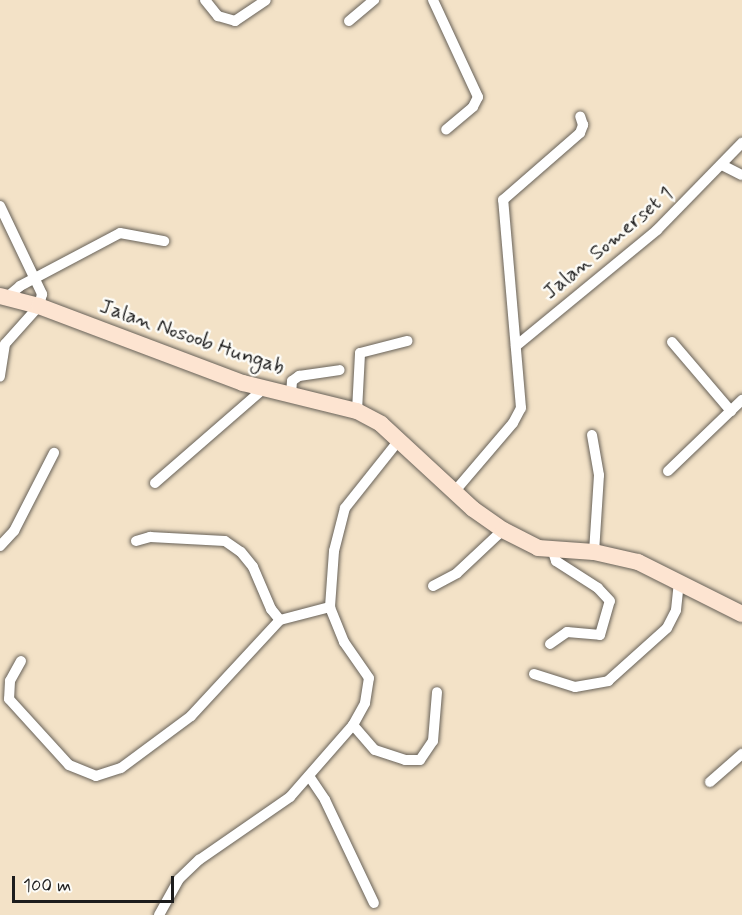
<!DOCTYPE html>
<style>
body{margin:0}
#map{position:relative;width:742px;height:915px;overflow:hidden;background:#f3e2c7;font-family:Mynerve,sans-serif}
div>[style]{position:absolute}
.roads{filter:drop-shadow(0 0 2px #676158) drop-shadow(0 0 2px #676158)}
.minor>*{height:10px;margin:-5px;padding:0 5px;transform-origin:5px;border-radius:5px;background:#fff}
.secondary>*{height:16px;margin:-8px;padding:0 8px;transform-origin:8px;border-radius:8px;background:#fde4d1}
span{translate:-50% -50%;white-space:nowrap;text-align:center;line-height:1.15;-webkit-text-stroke:5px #fdfcf7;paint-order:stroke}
.street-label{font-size:21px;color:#1c1c1c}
.scale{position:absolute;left:12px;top:876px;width:162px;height:27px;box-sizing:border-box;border:3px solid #1c1c1c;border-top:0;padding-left:8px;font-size:18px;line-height:21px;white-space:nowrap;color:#1c1c1c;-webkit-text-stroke:4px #fdfcf7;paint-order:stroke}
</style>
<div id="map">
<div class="roads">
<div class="minor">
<div style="left:205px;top:0;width:21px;rotate:51deg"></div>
<div style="left:218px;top:16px;width:18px;rotate:16deg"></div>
<div style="left:235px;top:21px;width:37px;rotate:-34deg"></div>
<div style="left:433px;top:0;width:107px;rotate:65.1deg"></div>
<div style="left:478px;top:97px;width:11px;rotate:117deg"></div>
<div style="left:473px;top:107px;width:35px;rotate:140deg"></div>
<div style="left:349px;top:21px;width:33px;rotate:-40deg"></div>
<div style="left:722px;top:165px;width:22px;rotate:27deg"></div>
<div style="left:0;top:206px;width:98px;rotate:64.5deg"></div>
<div style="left:42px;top:294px;width:12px;rotate:104deg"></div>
<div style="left:39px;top:306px;width:51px;rotate:131.8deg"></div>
<div style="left:5px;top:344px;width:33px;rotate:99deg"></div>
<div style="left:7px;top:297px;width:17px;rotate:-40deg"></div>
<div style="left:20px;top:286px;width:113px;rotate:-27.9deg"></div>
<div style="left:120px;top:233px;width:45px;rotate:10.3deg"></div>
<div style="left:672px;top:342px;width:91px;rotate:49.5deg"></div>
<div style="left:516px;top:346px;width:183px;rotate:-39.4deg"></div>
<div style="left:657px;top:230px;width:122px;rotate:-45.7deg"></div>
<div style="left:291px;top:395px;width:14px;rotate:-86deg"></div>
<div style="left:292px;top:381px;width:9px;rotate:-36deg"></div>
<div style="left:299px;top:376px;width:41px;rotate:-8.3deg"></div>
<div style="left:357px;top:411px;width:58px;rotate:-87deg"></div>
<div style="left:360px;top:353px;width:49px;rotate:-14.3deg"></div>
<div style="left:592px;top:435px;width:41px;rotate:80.1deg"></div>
<div style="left:599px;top:475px;width:77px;rotate:93.7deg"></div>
<div style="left:668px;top:471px;width:103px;rotate:-43.8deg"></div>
<div style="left:155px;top:483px;width:143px;rotate:-41deg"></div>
<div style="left:455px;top:491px;width:89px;rotate:-49.5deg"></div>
<div style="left:513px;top:423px;width:17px;rotate:-62deg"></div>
<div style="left:521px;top:408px;width:209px;rotate:-94.9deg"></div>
<div style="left:503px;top:200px;width:102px;rotate:-41deg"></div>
<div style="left:580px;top:133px;width:9px;rotate:-69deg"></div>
<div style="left:583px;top:125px;width:9px;rotate:-108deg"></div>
<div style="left:136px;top:541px;width:15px;rotate:-16deg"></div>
<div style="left:150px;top:537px;width:75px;rotate:3.1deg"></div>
<div style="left:225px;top:541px;width:19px;rotate:35deg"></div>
<div style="left:241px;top:552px;width:19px;rotate:51deg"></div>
<div style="left:253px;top:567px;width:46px;rotate:66.8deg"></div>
<div style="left:271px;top:609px;width:14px;rotate:51deg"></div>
<div style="left:0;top:546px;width:21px;rotate:-47deg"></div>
<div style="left:14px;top:531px;width:88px;rotate:-62.9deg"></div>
<div style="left:433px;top:586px;width:27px;rotate:-28deg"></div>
<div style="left:457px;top:573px;width:63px;rotate:-43.1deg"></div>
<div style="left:550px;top:644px;width:21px;rotate:-35deg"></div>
<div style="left:567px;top:632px;width:33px;rotate:5deg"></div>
<div style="left:600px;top:635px;width:35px;rotate:-74deg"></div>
<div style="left:610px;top:601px;width:18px;rotate:-133deg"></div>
<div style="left:598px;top:588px;width:50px;rotate:-147.3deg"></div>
<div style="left:556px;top:561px;width:13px;rotate:-108deg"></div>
<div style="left:21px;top:661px;width:23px;rotate:119deg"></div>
<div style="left:10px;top:681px;width:18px;rotate:93deg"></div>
<div style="left:9px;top:699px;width:89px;rotate:47.7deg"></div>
<div style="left:69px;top:765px;width:29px;rotate:22deg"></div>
<div style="left:96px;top:776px;width:26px;rotate:-18deg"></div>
<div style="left:121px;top:768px;width:87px;rotate:-36.6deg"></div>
<div style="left:191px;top:716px;width:131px;rotate:-47.2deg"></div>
<div style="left:280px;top:620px;width:52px;rotate:-14.6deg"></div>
<div style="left:534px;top:674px;width:43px;rotate:17.6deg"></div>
<div style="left:575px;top:687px;width:34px;rotate:-10deg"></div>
<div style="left:608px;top:681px;width:79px;rotate:-41.9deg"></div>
<div style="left:667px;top:628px;width:20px;rotate:-63deg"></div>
<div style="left:676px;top:610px;width:30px;rotate:-84deg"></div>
<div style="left:353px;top:725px;width:33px;rotate:49deg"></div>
<div style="left:375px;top:750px;width:32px;rotate:18deg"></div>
<div style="left:405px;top:760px;width:15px"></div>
<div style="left:420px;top:760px;width:23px;rotate:-56deg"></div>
<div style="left:433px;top:741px;width:49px;rotate:-85.3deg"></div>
<div style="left:309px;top:776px;width:29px;rotate:56deg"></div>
<div style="left:325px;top:800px;width:114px;rotate:64.6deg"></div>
<div style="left:710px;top:782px;width:43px;rotate:-41.2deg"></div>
<div style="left:159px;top:915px;width:41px;rotate:-60.9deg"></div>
<div style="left:179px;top:879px;width:28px;rotate:-44deg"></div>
<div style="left:199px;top:860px;width:111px;rotate:-34.7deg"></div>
<div style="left:290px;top:797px;width:96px;rotate:-48.8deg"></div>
<div style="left:353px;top:725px;width:25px;rotate:-61deg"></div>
<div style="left:365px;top:703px;width:25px;rotate:-81deg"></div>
<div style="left:369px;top:678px;width:44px;rotate:-124.8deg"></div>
<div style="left:344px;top:642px;width:38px;rotate:-112deg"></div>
<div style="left:330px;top:607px;width:56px;rotate:-85.9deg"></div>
<div style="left:334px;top:551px;width:44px;rotate:-75.7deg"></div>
<div style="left:345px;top:508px;width:87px;rotate:-51.5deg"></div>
</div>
<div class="secondary">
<div style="left:0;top:296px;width:40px;rotate:14.4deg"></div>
<div style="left:39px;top:306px;width:218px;rotate:20.7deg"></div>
<div style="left:243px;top:383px;width:117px;rotate:13.8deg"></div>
<div style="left:357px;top:411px;width:27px;rotate:28deg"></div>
<div style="left:381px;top:424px;width:125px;rotate:42.7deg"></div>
<div style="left:473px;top:509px;width:37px;rotate:35deg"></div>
<div style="left:503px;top:530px;width:39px;rotate:27deg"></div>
<div style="left:538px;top:548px;width:56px;rotate:4.1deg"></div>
<div style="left:594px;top:552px;width:45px;rotate:12.8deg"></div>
<div style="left:638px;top:562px;width:116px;rotate:26.6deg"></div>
</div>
</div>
<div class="street-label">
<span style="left:608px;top:243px;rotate:-40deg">Jalan Somerset 1</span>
<span style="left:192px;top:337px;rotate:19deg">Jalan Nosoob Hungab</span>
</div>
<div class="scale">100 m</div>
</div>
